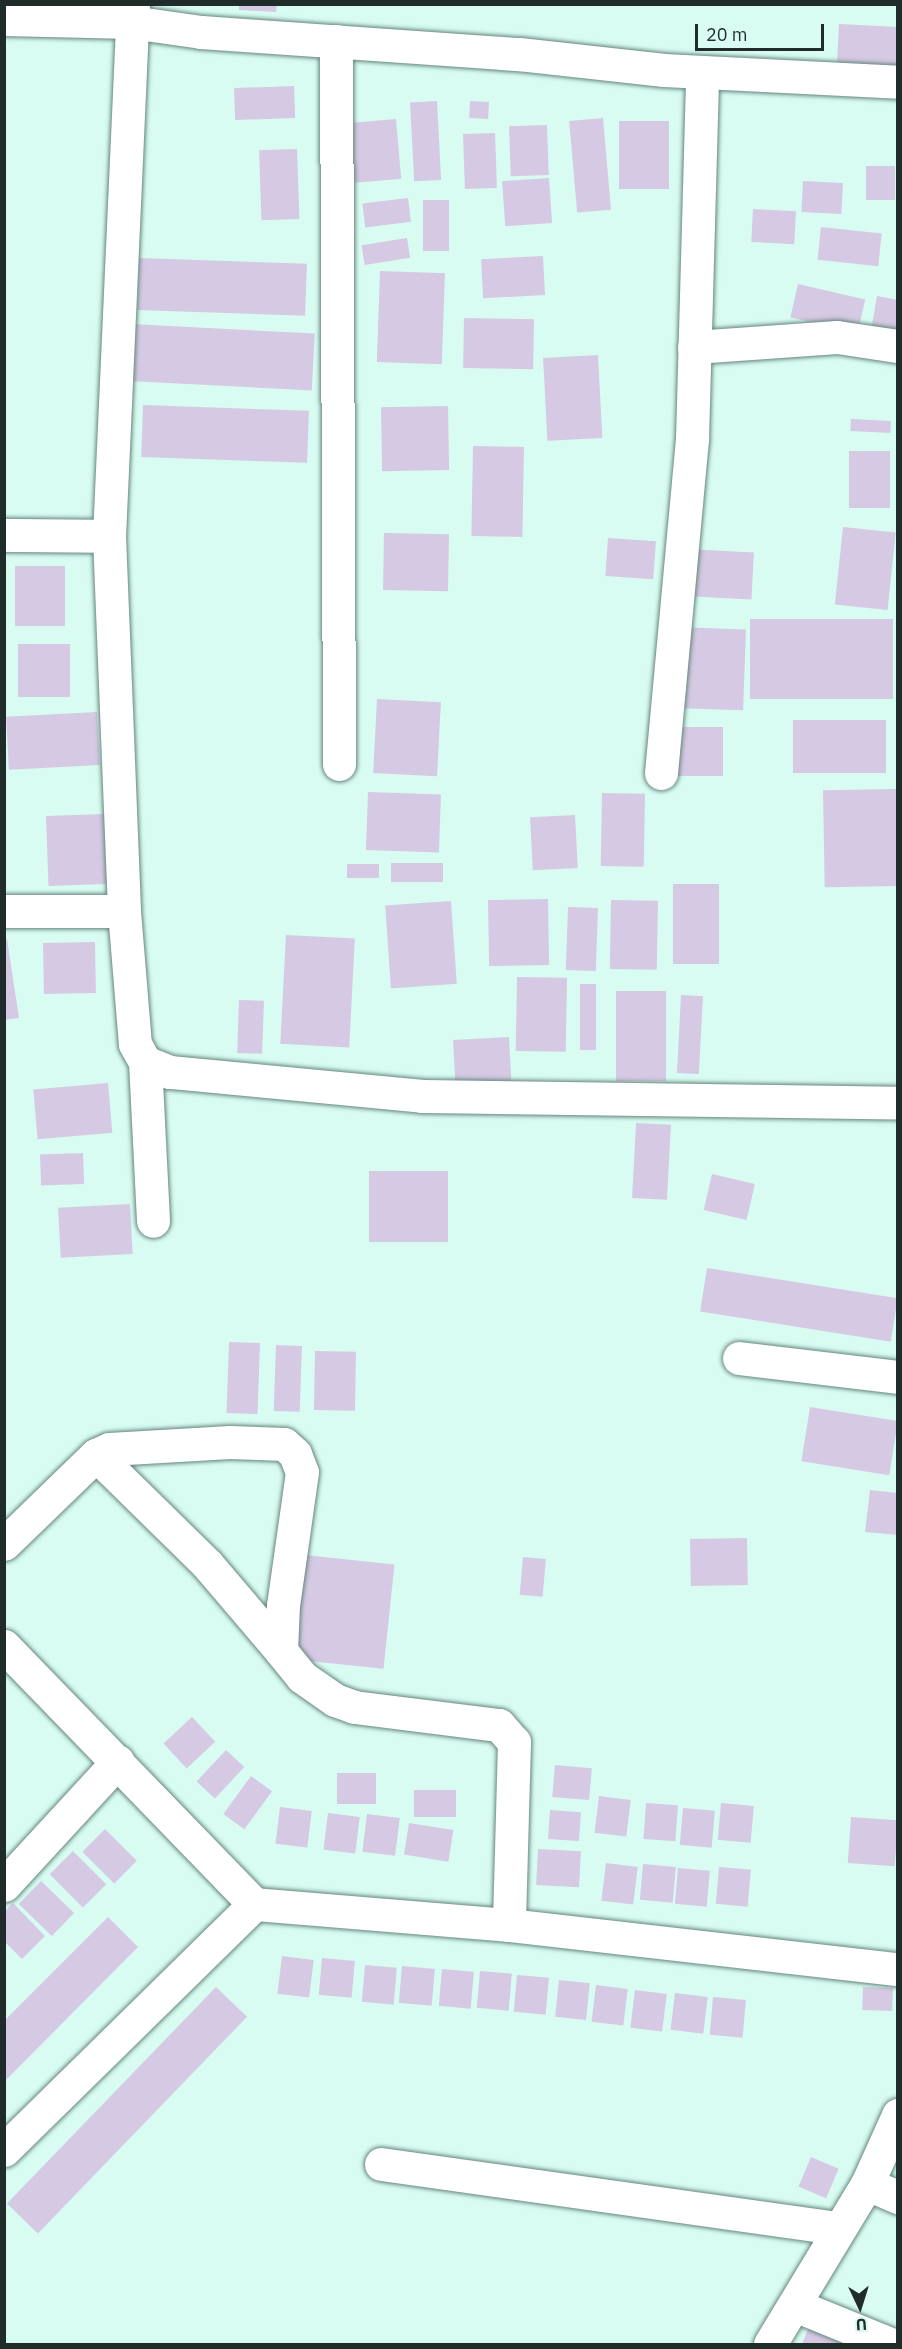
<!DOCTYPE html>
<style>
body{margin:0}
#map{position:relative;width:902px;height:2349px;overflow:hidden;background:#d8fcf2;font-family:"IBM Plex Sans",sans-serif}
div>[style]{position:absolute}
.building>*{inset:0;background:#d6c9e4;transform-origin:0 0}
.roads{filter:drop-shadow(0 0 2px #66867e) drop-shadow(0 0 2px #66867e)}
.minor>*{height:33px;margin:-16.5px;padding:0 16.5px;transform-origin:16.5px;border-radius:16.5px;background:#fff}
span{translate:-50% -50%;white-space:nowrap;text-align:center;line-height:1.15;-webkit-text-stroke:4.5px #d8fcf2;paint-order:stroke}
.frame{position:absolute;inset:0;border:6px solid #1f2c29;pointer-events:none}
.north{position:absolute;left:830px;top:2277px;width:60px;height:60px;-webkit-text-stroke:4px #d8fcf2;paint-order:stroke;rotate:176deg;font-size:16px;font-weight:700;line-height:24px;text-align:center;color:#1f2c29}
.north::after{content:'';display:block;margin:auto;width:21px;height:27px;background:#1f2c29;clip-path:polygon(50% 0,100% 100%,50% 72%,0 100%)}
.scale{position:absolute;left:695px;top:24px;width:129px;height:27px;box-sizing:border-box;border:3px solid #1f2c29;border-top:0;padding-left:8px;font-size:18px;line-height:21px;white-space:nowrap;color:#1f2c29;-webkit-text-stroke:4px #d8fcf2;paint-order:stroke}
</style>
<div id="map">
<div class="building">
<div style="clip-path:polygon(239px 4px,277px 4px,276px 12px,239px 10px)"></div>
<div style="left:839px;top:24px;width:59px;height:50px;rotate:3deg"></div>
<div style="left:294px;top:86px;width:32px;height:60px;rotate:88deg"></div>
<div style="left:437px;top:101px;width:79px;height:27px;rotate:87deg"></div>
<div style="left:470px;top:101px;width:19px;height:17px;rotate:3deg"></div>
<div style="left:603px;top:118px;width:92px;height:34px;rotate:85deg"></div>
<div style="left:396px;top:119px;width:60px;height:55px;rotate:85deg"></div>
<div style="left:669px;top:121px;width:68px;height:50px;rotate:90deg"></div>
<div style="left:547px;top:125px;width:50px;height:38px;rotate:88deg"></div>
<div style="left:495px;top:133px;width:55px;height:32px;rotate:88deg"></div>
<div style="left:297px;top:149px;width:70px;height:38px;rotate:88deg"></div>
<div style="left:866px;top:166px;width:29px;height:34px"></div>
<div style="left:549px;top:178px;width:45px;height:47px;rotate:86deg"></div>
<div style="left:803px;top:181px;width:40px;height:31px;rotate:3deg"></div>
<div style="left:408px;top:198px;width:24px;height:46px;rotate:83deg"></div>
<div style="left:423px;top:200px;width:26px;height:51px"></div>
<div style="left:753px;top:209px;width:43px;height:33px;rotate:3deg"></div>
<div style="left:821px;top:227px;width:61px;height:33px;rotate:6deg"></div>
<div style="left:407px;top:238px;width:20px;height:46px;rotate:81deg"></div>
<div style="left:543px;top:256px;width:39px;height:62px;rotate:87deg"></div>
<div style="left:139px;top:258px;width:168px;height:52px;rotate:2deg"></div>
<div style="left:380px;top:271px;width:65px;height:91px;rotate:2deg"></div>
<div style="left:798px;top:284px;width:69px;height:34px;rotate:13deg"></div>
<div style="clip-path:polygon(877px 296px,898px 300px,898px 336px,871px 331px)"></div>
<div style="left:464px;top:318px;width:70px;height:50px;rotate:1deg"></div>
<div style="left:132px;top:324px;width:183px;height:57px;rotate:3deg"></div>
<div style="left:598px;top:355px;width:83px;height:55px;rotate:87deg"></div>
<div style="left:143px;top:405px;width:166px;height:52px;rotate:2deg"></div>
<div style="left:448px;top:406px;width:64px;height:67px;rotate:89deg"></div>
<div style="left:851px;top:419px;width:40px;height:12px;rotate:3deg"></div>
<div style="left:473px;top:446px;width:51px;height:90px;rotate:1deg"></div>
<div style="left:849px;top:451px;width:41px;height:57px"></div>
<div style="left:843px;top:527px;width:53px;height:78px;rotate:6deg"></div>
<div style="left:384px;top:533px;width:65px;height:57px;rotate:1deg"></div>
<div style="left:608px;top:538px;width:48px;height:38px;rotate:4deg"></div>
<div style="left:687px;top:549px;width:67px;height:47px;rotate:3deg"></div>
<div style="left:65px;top:566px;width:60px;height:50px;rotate:90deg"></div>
<div style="left:750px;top:619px;width:143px;height:80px"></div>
<div style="left:677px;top:627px;width:69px;height:81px;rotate:2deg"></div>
<div style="left:18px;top:644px;width:52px;height:53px"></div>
<div style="left:377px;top:699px;width:64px;height:74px;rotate:3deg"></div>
<div style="left:97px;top:712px;width:53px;height:91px;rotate:87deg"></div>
<div style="left:886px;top:720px;width:53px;height:93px;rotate:90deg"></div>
<div style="left:666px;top:727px;width:57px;height:49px"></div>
<div style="left:897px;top:789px;width:97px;height:74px;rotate:89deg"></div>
<div style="left:368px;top:792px;width:73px;height:58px;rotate:2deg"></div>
<div style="left:602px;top:793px;width:43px;height:73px;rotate:1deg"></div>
<div style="left:104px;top:814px;width:70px;height:58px;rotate:88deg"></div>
<div style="left:575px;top:815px;width:53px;height:45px;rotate:87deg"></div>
<div style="left:443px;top:863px;width:19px;height:52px;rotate:90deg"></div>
<div style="left:347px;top:864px;width:32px;height:14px"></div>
<div style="left:673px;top:884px;width:46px;height:80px"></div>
<div style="left:548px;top:899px;width:66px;height:60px;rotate:89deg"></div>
<div style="left:611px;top:900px;width:47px;height:69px;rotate:1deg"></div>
<div style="left:451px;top:901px;width:83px;height:66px;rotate:86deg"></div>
<div style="left:568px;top:907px;width:30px;height:63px;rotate:2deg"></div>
<div style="left:286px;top:935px;width:69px;height:109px;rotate:3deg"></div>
<div style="clip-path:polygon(7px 939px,19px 1018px,4px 1020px,4px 940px)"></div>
<div style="left:95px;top:942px;width:51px;height:52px;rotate:89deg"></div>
<div style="left:517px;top:977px;width:50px;height:74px;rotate:1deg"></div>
<div style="left:580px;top:984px;width:16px;height:66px"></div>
<div style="left:616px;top:991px;width:50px;height:90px"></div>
<div style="left:681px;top:995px;width:22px;height:78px;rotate:3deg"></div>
<div style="left:239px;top:1000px;width:25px;height:53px;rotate:2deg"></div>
<div style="left:509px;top:1037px;width:52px;height:56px;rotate:87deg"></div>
<div style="left:108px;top:1083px;width:50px;height:75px;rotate:85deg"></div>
<div style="left:636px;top:1123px;width:35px;height:75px;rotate:3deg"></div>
<div style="left:83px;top:1153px;width:31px;height:43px;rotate:88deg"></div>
<div style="left:369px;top:1171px;width:79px;height:71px"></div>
<div style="left:712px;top:1174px;width:44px;height:37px;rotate:13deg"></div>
<div style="left:130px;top:1204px;width:50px;height:72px;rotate:87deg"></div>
<div style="left:707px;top:1268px;width:193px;height:44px;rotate:9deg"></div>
<div style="left:229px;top:1342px;width:31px;height:71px;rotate:2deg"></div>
<div style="left:276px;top:1345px;width:26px;height:66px;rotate:2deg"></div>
<div style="left:315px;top:1351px;width:41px;height:59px;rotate:1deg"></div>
<div style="left:810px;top:1407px;width:89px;height:55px;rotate:9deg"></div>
<div style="clip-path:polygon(870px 1490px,898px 1493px,898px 1535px,865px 1532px)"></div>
<div style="left:747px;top:1538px;width:47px;height:57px;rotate:89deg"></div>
<div style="left:305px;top:1555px;width:90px;height:105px;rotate:6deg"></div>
<div style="left:523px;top:1557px;width:23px;height:38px;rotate:5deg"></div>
<div style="left:192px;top:1717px;width:34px;height:39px;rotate:47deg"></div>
<div style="left:226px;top:1750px;width:25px;height:43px;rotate:43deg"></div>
<div style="left:555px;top:1765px;width:37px;height:32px;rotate:5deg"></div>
<div style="left:337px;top:1773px;width:39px;height:31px"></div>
<div style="left:251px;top:1776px;width:26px;height:47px;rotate:36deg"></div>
<div style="left:414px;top:1790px;width:42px;height:27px"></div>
<div style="left:599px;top:1796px;width:32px;height:37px;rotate:7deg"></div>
<div style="left:646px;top:1803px;width:32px;height:36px;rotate:4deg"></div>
<div style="left:721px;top:1803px;width:33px;height:37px;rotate:5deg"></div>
<div style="left:280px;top:1807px;width:32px;height:37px;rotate:7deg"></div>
<div style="left:683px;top:1808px;width:32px;height:37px;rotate:5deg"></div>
<div style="left:550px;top:1810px;width:31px;height:29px;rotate:4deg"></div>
<div style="left:328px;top:1813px;width:32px;height:37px;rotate:7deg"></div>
<div style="left:367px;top:1814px;width:33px;height:38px;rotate:7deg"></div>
<div style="left:851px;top:1817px;width:47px;height:46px;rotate:4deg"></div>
<div style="left:409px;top:1823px;width:45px;height:32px;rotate:9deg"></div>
<div style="left:105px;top:1829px;width:45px;height:32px;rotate:45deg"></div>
<div style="left:538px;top:1849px;width:43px;height:36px;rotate:3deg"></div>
<div style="left:73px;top:1851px;width:47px;height:33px;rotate:45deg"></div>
<div style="left:606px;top:1863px;width:32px;height:38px;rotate:7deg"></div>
<div style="left:643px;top:1864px;width:33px;height:36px;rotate:5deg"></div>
<div style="left:719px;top:1867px;width:32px;height:37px;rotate:5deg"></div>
<div style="left:678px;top:1868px;width:32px;height:36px;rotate:5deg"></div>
<div style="left:41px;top:1881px;width:46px;height:32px;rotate:44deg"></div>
<div style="clip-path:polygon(13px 1903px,45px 1936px,22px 1959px,4px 1941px,4px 1912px)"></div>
<div style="clip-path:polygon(108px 1917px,138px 1947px,4px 2082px,4px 2021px)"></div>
<div style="left:282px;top:1956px;width:32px;height:38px;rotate:7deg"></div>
<div style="left:322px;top:1958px;width:33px;height:37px;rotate:5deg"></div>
<div style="left:365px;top:1965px;width:32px;height:37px;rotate:5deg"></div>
<div style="left:402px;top:1966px;width:33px;height:37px;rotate:5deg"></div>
<div style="left:442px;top:1969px;width:32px;height:37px;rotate:5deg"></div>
<div style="left:480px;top:1971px;width:32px;height:37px;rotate:5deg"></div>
<div style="left:517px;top:1975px;width:32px;height:37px;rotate:5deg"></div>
<div style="left:559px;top:1980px;width:31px;height:37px;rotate:6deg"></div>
<div style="left:596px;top:1985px;width:32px;height:37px;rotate:7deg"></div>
<div style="left:216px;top:1987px;width:43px;height:301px;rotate:44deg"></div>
<div style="left:863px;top:1987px;width:30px;height:23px;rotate:2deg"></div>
<div style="left:635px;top:1990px;width:32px;height:38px;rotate:7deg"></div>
<div style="left:675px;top:1993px;width:33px;height:37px;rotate:7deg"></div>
<div style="left:713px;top:1997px;width:33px;height:38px;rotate:5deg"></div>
<div style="left:811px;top:2157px;width:30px;height:32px;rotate:23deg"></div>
<div style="clip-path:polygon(809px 2327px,850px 2344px,802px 2344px)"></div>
</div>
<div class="roads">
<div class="minor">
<div style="left:133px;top:4px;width:533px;rotate:92.58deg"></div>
<div style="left:109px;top:536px;width:375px;rotate:87.7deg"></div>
<div style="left:124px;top:911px;width:133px;rotate:85.3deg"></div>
<div style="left:135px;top:1044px;width:21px;rotate:61deg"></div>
<div style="left:145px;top:1062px;width:159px;rotate:87.1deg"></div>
<div style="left:4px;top:19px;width:127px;rotate:1.4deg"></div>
<div style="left:131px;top:22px;width:71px;rotate:8.1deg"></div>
<div style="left:201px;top:32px;width:319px;rotate:4deg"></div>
<div style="left:519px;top:54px;width:146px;rotate:6.3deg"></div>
<div style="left:664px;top:70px;width:234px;rotate:2.9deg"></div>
<div style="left:336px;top:41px;width:723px;rotate:89.76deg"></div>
<div style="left:694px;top:347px;width:143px;rotate:-4deg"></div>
<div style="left:837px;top:337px;width:62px;rotate:8.4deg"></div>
<div style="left:4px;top:535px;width:105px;rotate:0.5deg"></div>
<div style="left:661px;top:773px;width:335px;rotate:-84.7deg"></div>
<div style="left:692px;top:439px;width:367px;rotate:-88.4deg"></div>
<div style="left:4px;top:911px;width:120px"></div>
<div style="left:145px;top:1062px;width:27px;rotate:22deg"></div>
<div style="left:170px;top:1072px;width:253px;rotate:5.4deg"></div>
<div style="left:422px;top:1096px;width:476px;rotate:0.8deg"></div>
<div style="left:739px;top:1358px;width:160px;rotate:6.8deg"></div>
<div style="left:96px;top:1455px;width:156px;rotate:44.5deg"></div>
<div style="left:207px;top:1564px;width:114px;rotate:49.6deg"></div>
<div style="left:4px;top:1544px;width:128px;rotate:-44.1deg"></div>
<div style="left:96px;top:1455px;width:14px;rotate:-25deg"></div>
<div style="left:109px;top:1449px;width:121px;rotate:-3.3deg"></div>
<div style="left:230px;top:1442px;width:54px;rotate:2.1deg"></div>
<div style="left:284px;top:1444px;width:15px;rotate:42deg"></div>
<div style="left:295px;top:1454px;width:19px;rotate:69deg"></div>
<div style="left:302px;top:1472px;width:134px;rotate:98.1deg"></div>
<div style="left:283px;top:1605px;width:46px;rotate:92.5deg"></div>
<div style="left:281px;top:1651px;width:33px;rotate:51deg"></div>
<div style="left:302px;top:1677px;width:40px;rotate:34.9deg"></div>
<div style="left:335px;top:1700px;width:20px;rotate:20deg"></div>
<div style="left:354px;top:1707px;width:146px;rotate:7.1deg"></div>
<div style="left:499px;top:1725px;width:23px;rotate:49deg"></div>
<div style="left:514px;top:1742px;width:183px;rotate:91.6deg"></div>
<div style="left:4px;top:1646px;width:359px;rotate:45.9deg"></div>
<div style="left:254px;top:1904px;width:256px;rotate:4.7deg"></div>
<div style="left:509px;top:1925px;width:391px;rotate:6.5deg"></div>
<div style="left:4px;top:1885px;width:168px;rotate:-47.4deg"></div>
<div style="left:4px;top:2150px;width:351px;rotate:-44.5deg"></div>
<div style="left:381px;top:2164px;width:461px;rotate:8deg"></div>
<div style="left:867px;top:2184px;width:34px;rotate:23deg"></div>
<div style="left:797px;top:2306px;width:100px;rotate:22.2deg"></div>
<div style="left:770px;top:2344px;width:187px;rotate:-58.8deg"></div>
<div style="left:867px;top:2184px;width:76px;rotate:-65.8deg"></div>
</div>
</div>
<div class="frame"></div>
<div class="north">U</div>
<div class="scale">20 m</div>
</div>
